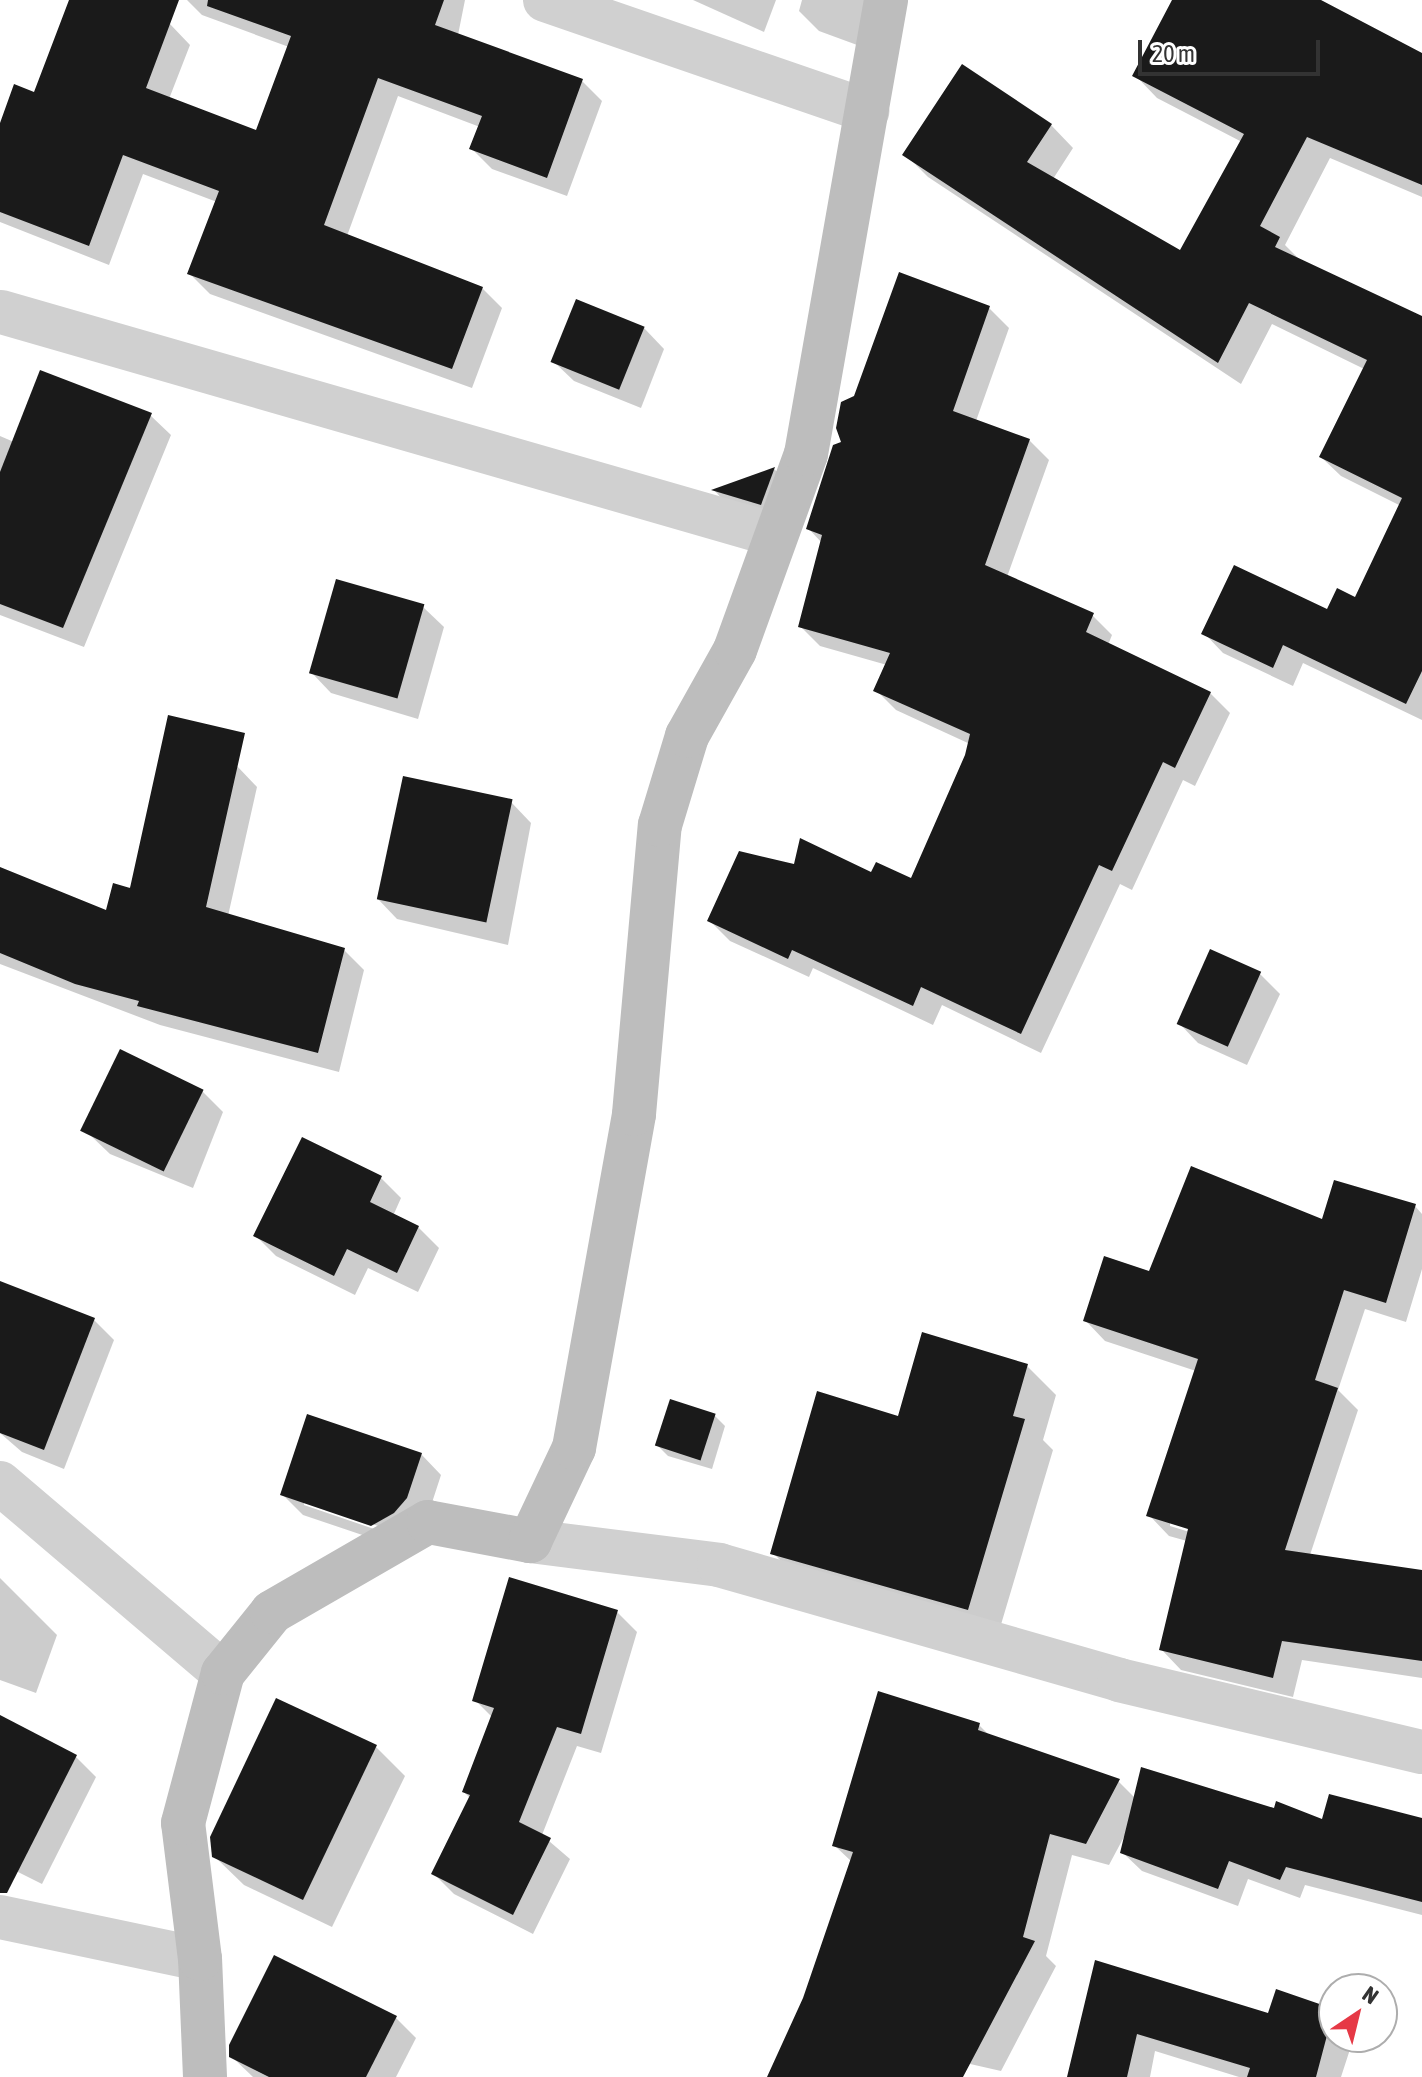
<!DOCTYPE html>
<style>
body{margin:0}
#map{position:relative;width:1422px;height:2077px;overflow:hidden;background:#fff;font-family:"Asap Condensed",sans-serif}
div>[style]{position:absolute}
.shadow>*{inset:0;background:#0003}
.building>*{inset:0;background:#1a1a1a;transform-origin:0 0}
.street>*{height:44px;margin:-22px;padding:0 22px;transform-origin:22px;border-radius:22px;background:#d0d0d0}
.secondary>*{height:44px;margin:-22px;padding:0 22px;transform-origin:22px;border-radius:22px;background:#bdbdbd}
span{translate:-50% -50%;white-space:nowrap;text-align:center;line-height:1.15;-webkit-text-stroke:8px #fff;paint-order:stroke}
.north{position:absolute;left:1318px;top:1973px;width:80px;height:80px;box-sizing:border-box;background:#fff;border:2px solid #adadad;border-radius:50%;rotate:35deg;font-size:22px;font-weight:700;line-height:32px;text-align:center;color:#333}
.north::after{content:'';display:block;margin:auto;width:28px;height:36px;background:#e63946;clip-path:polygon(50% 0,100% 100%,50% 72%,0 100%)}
.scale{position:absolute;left:1138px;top:40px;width:182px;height:36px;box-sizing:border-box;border:4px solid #333;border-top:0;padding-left:10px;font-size:24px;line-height:28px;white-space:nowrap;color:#333;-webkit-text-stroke:6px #fff;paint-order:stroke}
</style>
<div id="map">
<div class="shadow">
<div style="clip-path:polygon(71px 0,106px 0,170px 24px,190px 45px,169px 99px,258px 132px,289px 47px,202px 15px,187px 0,465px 0,458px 35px,582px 81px,602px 101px,567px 196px,492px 169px,472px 149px,480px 127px,398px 96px,347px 236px,482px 288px,502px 308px,472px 388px,210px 294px,190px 274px,217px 202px,143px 174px,109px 265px,0 222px,0 128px,36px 95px)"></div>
<div style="clip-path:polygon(693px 0,776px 0,764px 32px)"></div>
<div style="clip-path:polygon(802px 0,886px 0,868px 49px,819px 31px,799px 11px)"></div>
<div style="clip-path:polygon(1174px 0,1316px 0,1422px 70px,1422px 197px,1330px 158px,1285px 245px,1302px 262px,1422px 329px,1399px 386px,1272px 324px,1241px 384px,928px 177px,905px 154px,1051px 125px,1073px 148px,1053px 179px,1181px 253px,1242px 142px,1157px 98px,1135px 75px)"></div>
<div style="clip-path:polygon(989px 308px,1009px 328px,976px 421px,1029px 440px,1049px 460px,1007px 577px,1092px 615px,1112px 635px,1108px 645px,1210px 693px,1230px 713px,1195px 786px,1183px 780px,1132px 890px,1120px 884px,1041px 1053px,942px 1005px,933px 1025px,813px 968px,809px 977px,730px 941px,710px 921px,872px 874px,912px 881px,970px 744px,896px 710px,876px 690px,887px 665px,820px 646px,800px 626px,822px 543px,808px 528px,844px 443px,856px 398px)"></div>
<div style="clip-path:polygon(644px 328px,664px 349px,641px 408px,574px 381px,553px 361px)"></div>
<div style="clip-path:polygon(1422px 406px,1422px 720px,1303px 663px,1293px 686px,1223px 653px,1204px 633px,1328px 612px,1356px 600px,1401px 506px,1341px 476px,1321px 457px)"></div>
<div style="clip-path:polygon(150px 415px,171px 435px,84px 647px,0 615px,0 436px,14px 442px)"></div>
<div style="clip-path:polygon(774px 469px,784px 478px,771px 514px,723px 500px,715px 491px)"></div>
<div style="clip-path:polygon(423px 607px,444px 627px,418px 719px,331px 693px,311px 672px)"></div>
<div style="clip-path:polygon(237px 766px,257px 787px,228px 916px,344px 950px,364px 970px,339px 1072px,160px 1025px,0 964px,0 869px,107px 913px)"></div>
<div style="clip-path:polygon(511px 802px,531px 823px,508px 945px,397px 919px,377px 898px)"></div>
<div style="clip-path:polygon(1260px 974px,1280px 994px,1247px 1065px,1198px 1043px,1178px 1022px)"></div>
<div style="clip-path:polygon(202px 1091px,223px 1112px,193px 1188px,110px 1154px,89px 1134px)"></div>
<div style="clip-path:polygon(381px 1178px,401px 1198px,393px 1216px,418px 1227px,439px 1248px,418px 1292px,368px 1268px,355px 1295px,276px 1256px,256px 1236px)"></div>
<div style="clip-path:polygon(evenodd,1415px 1206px,1422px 1214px,1422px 1269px,1406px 1322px,1365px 1309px,1338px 1390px,1358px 1410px,1310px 1555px,1422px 1572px,1422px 1678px,1302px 1660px,1293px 1697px,1181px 1670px,1161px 1649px,1187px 1541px,1169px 1536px,1149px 1515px,1196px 1371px,1105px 1341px,1085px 1320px,1150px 1273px,1323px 1222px,1415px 1206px,1170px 1521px,1198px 1531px,1196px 1534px,1170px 1526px,1170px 1521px)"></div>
<div style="clip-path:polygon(0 1284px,94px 1320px,114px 1340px,64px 1469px,22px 1452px,0 1433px)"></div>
<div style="clip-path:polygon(1027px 1366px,1056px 1395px,1043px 1440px,1053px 1450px,997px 1638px,802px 1582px,773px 1553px,899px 1418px)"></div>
<div style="clip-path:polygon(715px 1416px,725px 1426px,712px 1469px,668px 1456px,658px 1446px)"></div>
<div style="clip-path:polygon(evenodd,421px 1454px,441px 1475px,427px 1518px,392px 1545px,303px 1515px,282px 1494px,421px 1454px,304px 1501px,381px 1527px,380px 1531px,304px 1505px,304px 1501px)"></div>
<div style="clip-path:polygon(0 1578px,57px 1635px,36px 1693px,0 1680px)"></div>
<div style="clip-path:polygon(617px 1612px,637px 1632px,601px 1753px,577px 1746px,542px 1835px,570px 1859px,533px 1934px,454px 1894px,433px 1873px,470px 1798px,464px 1792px,493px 1718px,475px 1700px)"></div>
<div style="clip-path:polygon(0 1718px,76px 1757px,96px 1777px,42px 1884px,0 1863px)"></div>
<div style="clip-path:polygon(979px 1725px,991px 1737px,1118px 1781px,1135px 1798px,1275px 1810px,1324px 1821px,1422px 1820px,1422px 1915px,1305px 1885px,1300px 1898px,1248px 1879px,1238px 1906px,1142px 1871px,1122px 1852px,1125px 1835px,1109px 1865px,1072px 1855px,1046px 1956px,1056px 1966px,1001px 2071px,825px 2031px,852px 1862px,834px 1845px)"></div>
<div style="clip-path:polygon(376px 1747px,405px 1776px,332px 1927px,244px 1885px,214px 1856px)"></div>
<div style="clip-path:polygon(1096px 1962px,1269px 2016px,1277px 1992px,1334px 2011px,1334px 2037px,1354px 2037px,1341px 2077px,1239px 2077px,1155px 2051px,1150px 2077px,1079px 2077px)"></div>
<div style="clip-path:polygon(396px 2018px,416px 2038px,396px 2077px,253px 2077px,231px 2056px)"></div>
</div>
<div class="building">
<div style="clip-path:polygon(69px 0,179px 0,146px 88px,256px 130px,291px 36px,207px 6px,208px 0,444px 0,435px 25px,583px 79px,547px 178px,469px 149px,482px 116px,378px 78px,324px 225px,483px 287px,452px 369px,187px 274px,219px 191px,123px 155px,89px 246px,0 212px,0 123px,14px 84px,34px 92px)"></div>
<div style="clip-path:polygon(1172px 0,1321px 0,1422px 53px,1422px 185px,1307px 137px,1260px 226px,1280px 237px,1275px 247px,1422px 316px,1422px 671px,1406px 704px,1283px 645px,1273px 668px,1201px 634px,1234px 565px,1327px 609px,1337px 588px,1355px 597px,1402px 498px,1319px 457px,1367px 360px,1249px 303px,1218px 363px,902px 155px,962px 64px,1052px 124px,1027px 162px,1180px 250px,1244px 134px,1132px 76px)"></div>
<div style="clip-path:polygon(899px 272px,990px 306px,953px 411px,1030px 439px,985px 565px,1094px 613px,1086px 632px,1211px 692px,1175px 768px,1163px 762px,1112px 871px,1099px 865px,1021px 1034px,921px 987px,913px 1006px,792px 950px,788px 959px,707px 921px,739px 851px,794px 864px,800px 838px,871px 872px,876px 862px,911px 878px,965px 755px,970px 734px,873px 691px,890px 653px,798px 627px,822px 535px,806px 529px,833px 445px,841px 442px,836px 428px,841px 402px,854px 396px)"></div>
<div style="left:576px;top:299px;width:74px;height:68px;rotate:22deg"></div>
<div style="clip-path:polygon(40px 370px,152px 413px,63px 628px,0 604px,0 472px)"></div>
<div style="clip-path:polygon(775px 467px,761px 505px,711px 490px)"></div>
<div style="left:336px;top:579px;width:92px;height:98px;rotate:16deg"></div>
<div style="clip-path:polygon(168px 715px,245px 733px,206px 907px,345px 948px,318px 1053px,137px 1006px,139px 1001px,75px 984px,0 953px,0 867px,106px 910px,113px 883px,130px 888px)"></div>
<div style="left:403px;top:776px;width:112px;height:126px;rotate:12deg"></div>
<div style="left:1210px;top:949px;width:56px;height:82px;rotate:24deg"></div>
<div style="left:120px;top:1049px;width:93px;height:91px;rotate:26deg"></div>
<div style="clip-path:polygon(302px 1137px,382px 1176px,370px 1202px,419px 1226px,397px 1273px,347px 1249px,334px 1276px,253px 1236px)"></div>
<div style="clip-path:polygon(1191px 1166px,1322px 1219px,1334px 1180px,1416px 1204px,1386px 1303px,1344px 1290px,1315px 1380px,1338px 1388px,1285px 1550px,1422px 1570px,1422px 1661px,1282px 1641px,1273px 1678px,1159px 1650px,1188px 1529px,1146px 1516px,1198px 1359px,1083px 1321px,1104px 1256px,1149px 1271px)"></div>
<div style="clip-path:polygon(0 1281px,95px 1318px,44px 1450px,0 1433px)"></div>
<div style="clip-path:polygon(922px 1332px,1028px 1364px,1013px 1416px,1025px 1419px,968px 1610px,770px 1554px,817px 1391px,898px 1416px)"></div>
<div style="left:670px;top:1399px;width:48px;height:49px;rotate:18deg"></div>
<div style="clip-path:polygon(307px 1414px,422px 1453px,407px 1498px,394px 1513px,371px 1526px,280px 1495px)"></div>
<div style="clip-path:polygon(509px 1577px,618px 1610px,581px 1734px,557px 1727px,519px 1822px,551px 1838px,513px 1915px,431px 1874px,470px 1795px,462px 1792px,494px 1708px,472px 1701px)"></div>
<div style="clip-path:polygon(878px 1691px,980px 1723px,978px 1730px,1120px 1779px,1086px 1844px,1050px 1834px,1023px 1937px,1035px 1941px,963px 2077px,767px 2077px,803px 1998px,853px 1852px,832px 1846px)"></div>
<div style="clip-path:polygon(276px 1698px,377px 1745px,303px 1900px,212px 1857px,210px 1837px)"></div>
<div style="clip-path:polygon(0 1715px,77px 1755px,7px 1893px,0 1893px)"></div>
<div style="clip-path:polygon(1141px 1767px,1274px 1808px,1276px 1801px,1322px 1819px,1329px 1794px,1422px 1818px,1422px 1902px,1286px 1867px,1280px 1880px,1229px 1861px,1218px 1889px,1120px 1853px)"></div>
<div style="clip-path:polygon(274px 1955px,397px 2016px,366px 2077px,269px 2077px,229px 2057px,229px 2045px)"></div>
<div style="clip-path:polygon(1095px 1960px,1268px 2013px,1276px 1989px,1334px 2009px,1316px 2077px,1247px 2077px,1250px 2068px,1137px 2034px,1127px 2077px,1067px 2077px)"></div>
</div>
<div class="street">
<div style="left:545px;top:0;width:341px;rotate:19deg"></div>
<div style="left:1px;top:312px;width:805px;rotate:16.07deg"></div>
<div style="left:0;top:1483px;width:293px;rotate:40.4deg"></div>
<div style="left:530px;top:1541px;width:191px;rotate:7.2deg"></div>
<div style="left:719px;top:1565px;width:416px;rotate:16deg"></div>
<div style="left:1119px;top:1680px;width:311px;rotate:13.4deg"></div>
<div style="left:0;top:1917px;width:204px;rotate:11.9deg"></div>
</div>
<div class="secondary">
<div style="left:205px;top:2077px;width:118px;rotate:-92.4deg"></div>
<div style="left:200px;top:1959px;width:137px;rotate:-97.1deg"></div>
<div style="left:183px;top:1823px;width:155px;rotate:-75.1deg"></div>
<div style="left:223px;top:1673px;width:78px;rotate:-51.2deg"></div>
<div style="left:272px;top:1612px;width:180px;rotate:-30deg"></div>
<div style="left:428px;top:1522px;width:104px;rotate:10.6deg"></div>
<div style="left:530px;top:1541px;width:103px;rotate:-64.7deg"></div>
<div style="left:574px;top:1448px;width:339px;rotate:-79.8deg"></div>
<div style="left:634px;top:1114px;width:290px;rotate:-84.9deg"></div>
<div style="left:660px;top:825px;width:93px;rotate:-73.1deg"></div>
<div style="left:687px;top:736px;width:98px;rotate:-60.8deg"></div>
<div style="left:735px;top:650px;width:208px;rotate:-70.1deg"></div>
<div style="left:806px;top:454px;width:461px;rotate:-80deg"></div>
</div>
<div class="north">N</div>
<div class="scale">20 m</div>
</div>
